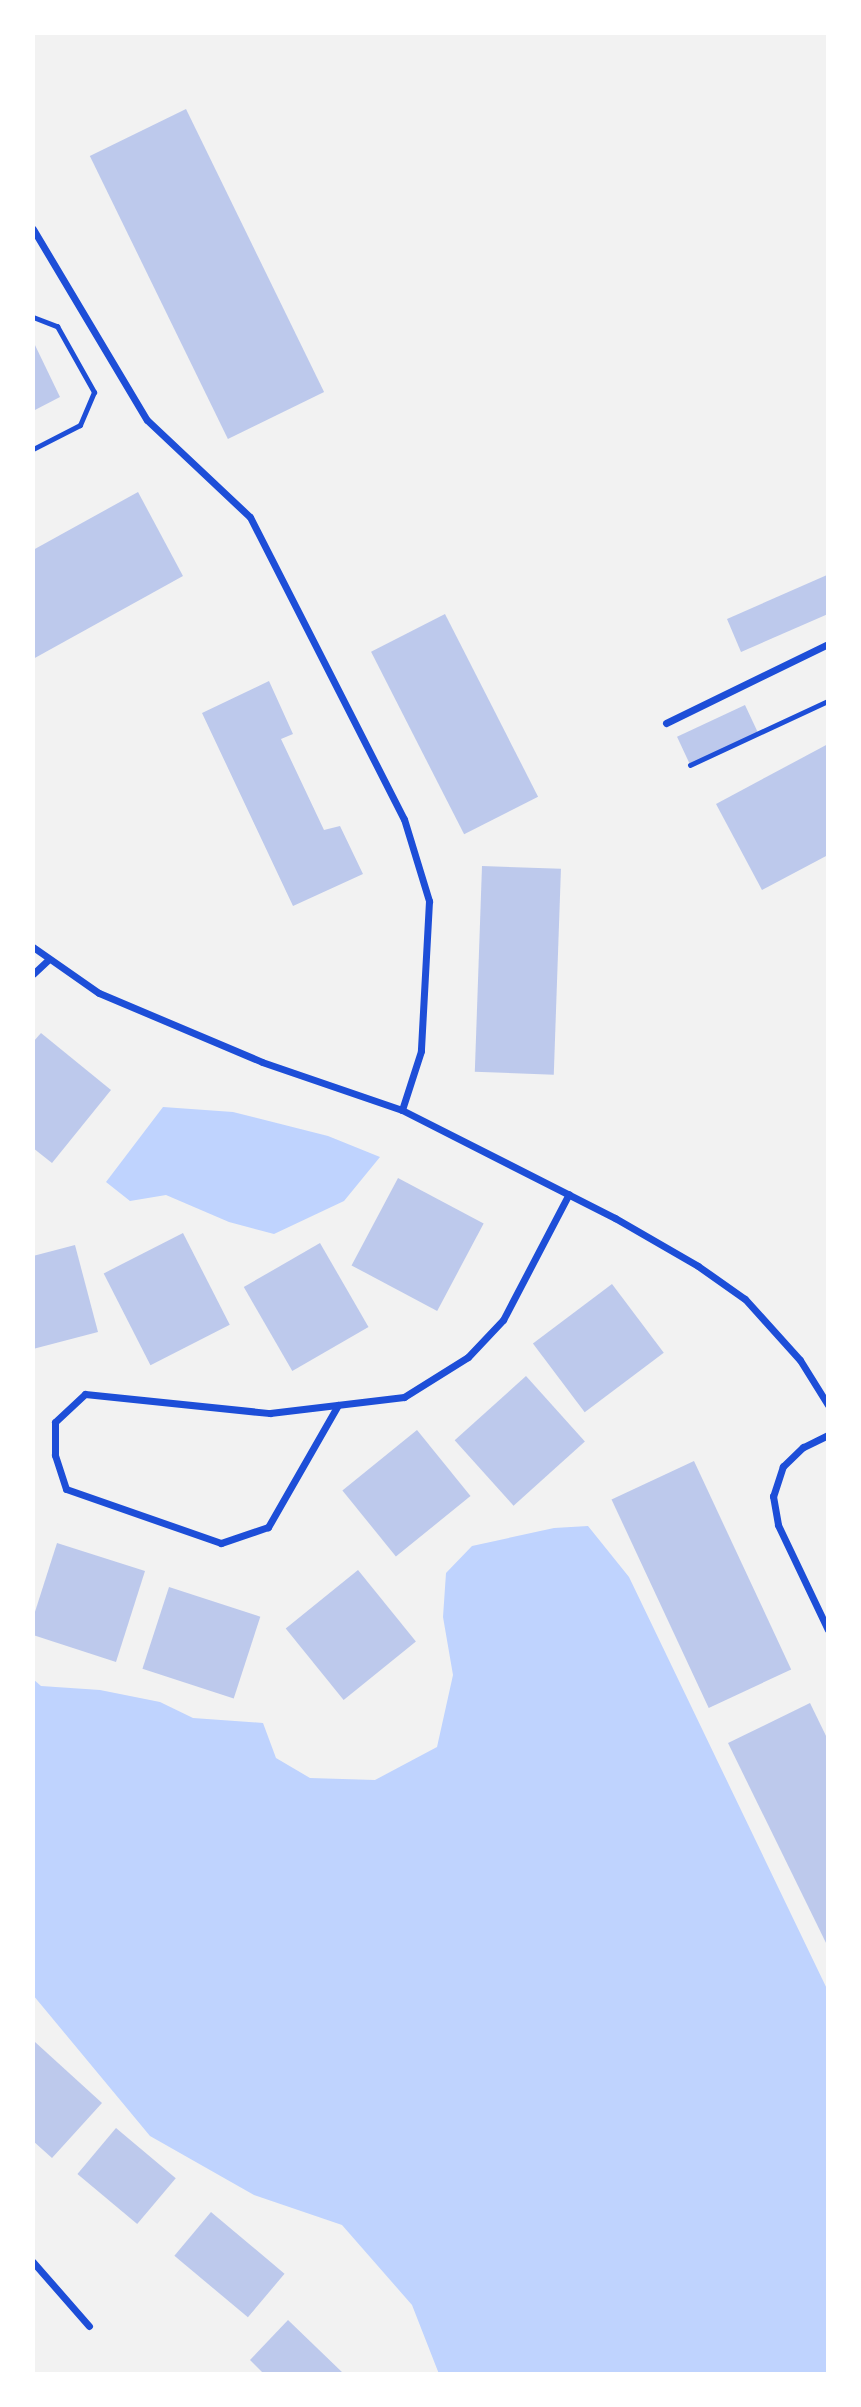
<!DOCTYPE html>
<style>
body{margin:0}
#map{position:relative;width:861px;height:2407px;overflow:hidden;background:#f2f2f2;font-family:"Open Sans",sans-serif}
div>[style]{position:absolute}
.water>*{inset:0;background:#bfd3fe}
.building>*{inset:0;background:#bdc9ec;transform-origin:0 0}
.path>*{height:4.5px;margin:-2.25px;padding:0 2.25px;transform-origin:2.25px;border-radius:2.25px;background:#1d4ed8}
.service>*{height:5px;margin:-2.5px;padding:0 2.5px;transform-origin:2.5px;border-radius:2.5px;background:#1d4ed8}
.minor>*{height:7px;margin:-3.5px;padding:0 3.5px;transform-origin:3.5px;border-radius:3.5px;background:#1d4ed8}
span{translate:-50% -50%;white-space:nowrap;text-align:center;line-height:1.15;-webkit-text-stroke:7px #fff;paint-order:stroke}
.frame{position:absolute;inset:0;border:35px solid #fff;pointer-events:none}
</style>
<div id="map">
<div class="water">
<div style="clip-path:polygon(163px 1107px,233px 1112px,328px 1136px,380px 1157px,344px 1201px,274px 1234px,229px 1222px,166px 1195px,130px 1201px,106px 1182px)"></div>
<div style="clip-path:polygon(588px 1526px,629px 1577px,828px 1991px,828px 2374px,439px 2374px,412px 2305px,342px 2225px,254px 2195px,150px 2136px,33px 1995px,33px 1679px,41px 1686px,100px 1690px,160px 1702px,193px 1718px,263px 1723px,276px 1758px,310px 1778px,375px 1780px,437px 1747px,453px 1675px,443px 1617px,446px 1573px,472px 1546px,554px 1528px)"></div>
</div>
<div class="building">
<div style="left:186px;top:109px;width:315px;height:107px;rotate:64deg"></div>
<div style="clip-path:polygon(33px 341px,60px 397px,33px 411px)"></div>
<div style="clip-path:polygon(138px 492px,183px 576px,33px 659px,33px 550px)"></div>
<div style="clip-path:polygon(827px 575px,828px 614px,741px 652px,727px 619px)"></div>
<div style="left:445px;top:614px;width:205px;height:83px;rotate:63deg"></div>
<div style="clip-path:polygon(269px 681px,293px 734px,281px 739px,324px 830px,340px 826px,363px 874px,293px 906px,202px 713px)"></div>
<div style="left:745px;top:705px;width:31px;height:75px;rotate:65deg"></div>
<div style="clip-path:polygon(828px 744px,828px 855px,762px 890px,716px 804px)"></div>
<div style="left:482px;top:866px;width:79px;height:206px;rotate:2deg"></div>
<div style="clip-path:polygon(41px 1033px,111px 1090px,52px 1163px,33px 1148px,33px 1042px)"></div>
<div style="left:398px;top:1178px;width:97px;height:99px;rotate:28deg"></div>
<div style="left:183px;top:1233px;width:103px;height:89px;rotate:63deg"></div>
<div style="left:320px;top:1243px;width:97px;height:88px;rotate:60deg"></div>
<div style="clip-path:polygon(75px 1245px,98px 1332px,33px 1349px,33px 1256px)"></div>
<div style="left:612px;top:1284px;width:86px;height:99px;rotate:53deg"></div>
<div style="left:526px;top:1376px;width:88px;height:96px;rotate:48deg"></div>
<div style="left:417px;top:1430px;width:85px;height:96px;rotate:51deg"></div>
<div style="left:694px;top:1461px;width:230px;height:91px;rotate:65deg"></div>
<div style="clip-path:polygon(57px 1543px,145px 1571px,116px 1662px,33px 1635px,33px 1618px)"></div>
<div style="left:358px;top:1570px;width:92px;height:93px;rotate:51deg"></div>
<div style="left:169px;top:1587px;width:96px;height:86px;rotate:18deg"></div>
<div style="clip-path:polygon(810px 1703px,828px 1740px,828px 1947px,728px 1743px)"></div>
<div style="clip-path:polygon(35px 2042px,102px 2103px,52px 2158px,33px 2141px)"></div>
<div style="left:116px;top:2128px;width:78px;height:60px;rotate:40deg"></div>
<div style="left:211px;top:2212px;width:96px;height:57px;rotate:40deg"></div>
<div style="clip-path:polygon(288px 2320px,344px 2374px,264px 2374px,250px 2360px)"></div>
</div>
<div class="path">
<div style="left:690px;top:765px;width:152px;rotate:-24.9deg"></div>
</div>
<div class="service">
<div style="left:33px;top:317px;width:26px;rotate:21deg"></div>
<div style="left:57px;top:326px;width:76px;rotate:60.7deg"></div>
<div style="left:94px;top:392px;width:36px;rotate:113deg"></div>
<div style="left:80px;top:425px;width:53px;rotate:152.9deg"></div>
</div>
<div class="minor">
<div style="left:33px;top:229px;width:222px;rotate:59.2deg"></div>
<div style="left:147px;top:420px;width:141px;rotate:43.3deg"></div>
<div style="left:250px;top:517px;width:339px;rotate:63deg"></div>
<div style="left:404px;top:819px;width:86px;rotate:73deg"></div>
<div style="left:429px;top:901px;width:150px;rotate:93.1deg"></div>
<div style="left:421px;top:1051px;width:62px;rotate:107.9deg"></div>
<div style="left:666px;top:723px;width:180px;rotate:-26deg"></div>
<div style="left:33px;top:947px;width:80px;rotate:34.9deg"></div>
<div style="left:99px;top:993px;width:177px;rotate:22.9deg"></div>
<div style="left:262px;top:1062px;width:148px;rotate:18.9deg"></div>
<div style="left:402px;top:1110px;width:239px;rotate:26.9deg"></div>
<div style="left:615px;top:1218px;width:96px;rotate:30deg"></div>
<div style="left:698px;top:1266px;width:57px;rotate:35.1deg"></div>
<div style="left:745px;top:1299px;width:82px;rotate:48deg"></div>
<div style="left:800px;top:1360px;width:53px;rotate:58.1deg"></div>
<div style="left:33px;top:974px;width:19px;rotate:-43deg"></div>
<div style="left:338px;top:1405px;width:141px;rotate:119.8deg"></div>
<div style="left:268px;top:1527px;width:50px;rotate:161.2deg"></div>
<div style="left:221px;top:1543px;width:164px;rotate:-160.8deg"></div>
<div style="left:66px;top:1489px;width:36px;rotate:-108deg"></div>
<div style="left:55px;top:1455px;width:33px;rotate:-90deg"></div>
<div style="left:55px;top:1422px;width:41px;rotate:-43deg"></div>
<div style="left:85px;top:1394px;width:186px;rotate:5.9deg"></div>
<div style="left:270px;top:1413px;width:135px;rotate:-6.8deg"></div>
<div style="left:404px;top:1397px;width:75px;rotate:-32deg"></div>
<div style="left:468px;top:1357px;width:51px;rotate:-46.6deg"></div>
<div style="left:503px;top:1320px;width:142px;rotate:-62.4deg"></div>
<div style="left:828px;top:1435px;width:28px;rotate:154deg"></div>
<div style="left:803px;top:1447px;width:28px;rotate:136deg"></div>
<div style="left:783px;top:1466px;width:32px;rotate:108deg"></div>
<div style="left:773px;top:1496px;width:29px;rotate:80deg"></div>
<div style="left:778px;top:1525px;width:116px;rotate:64.5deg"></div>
<div style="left:33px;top:2262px;width:85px;rotate:48.8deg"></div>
</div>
<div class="frame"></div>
</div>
